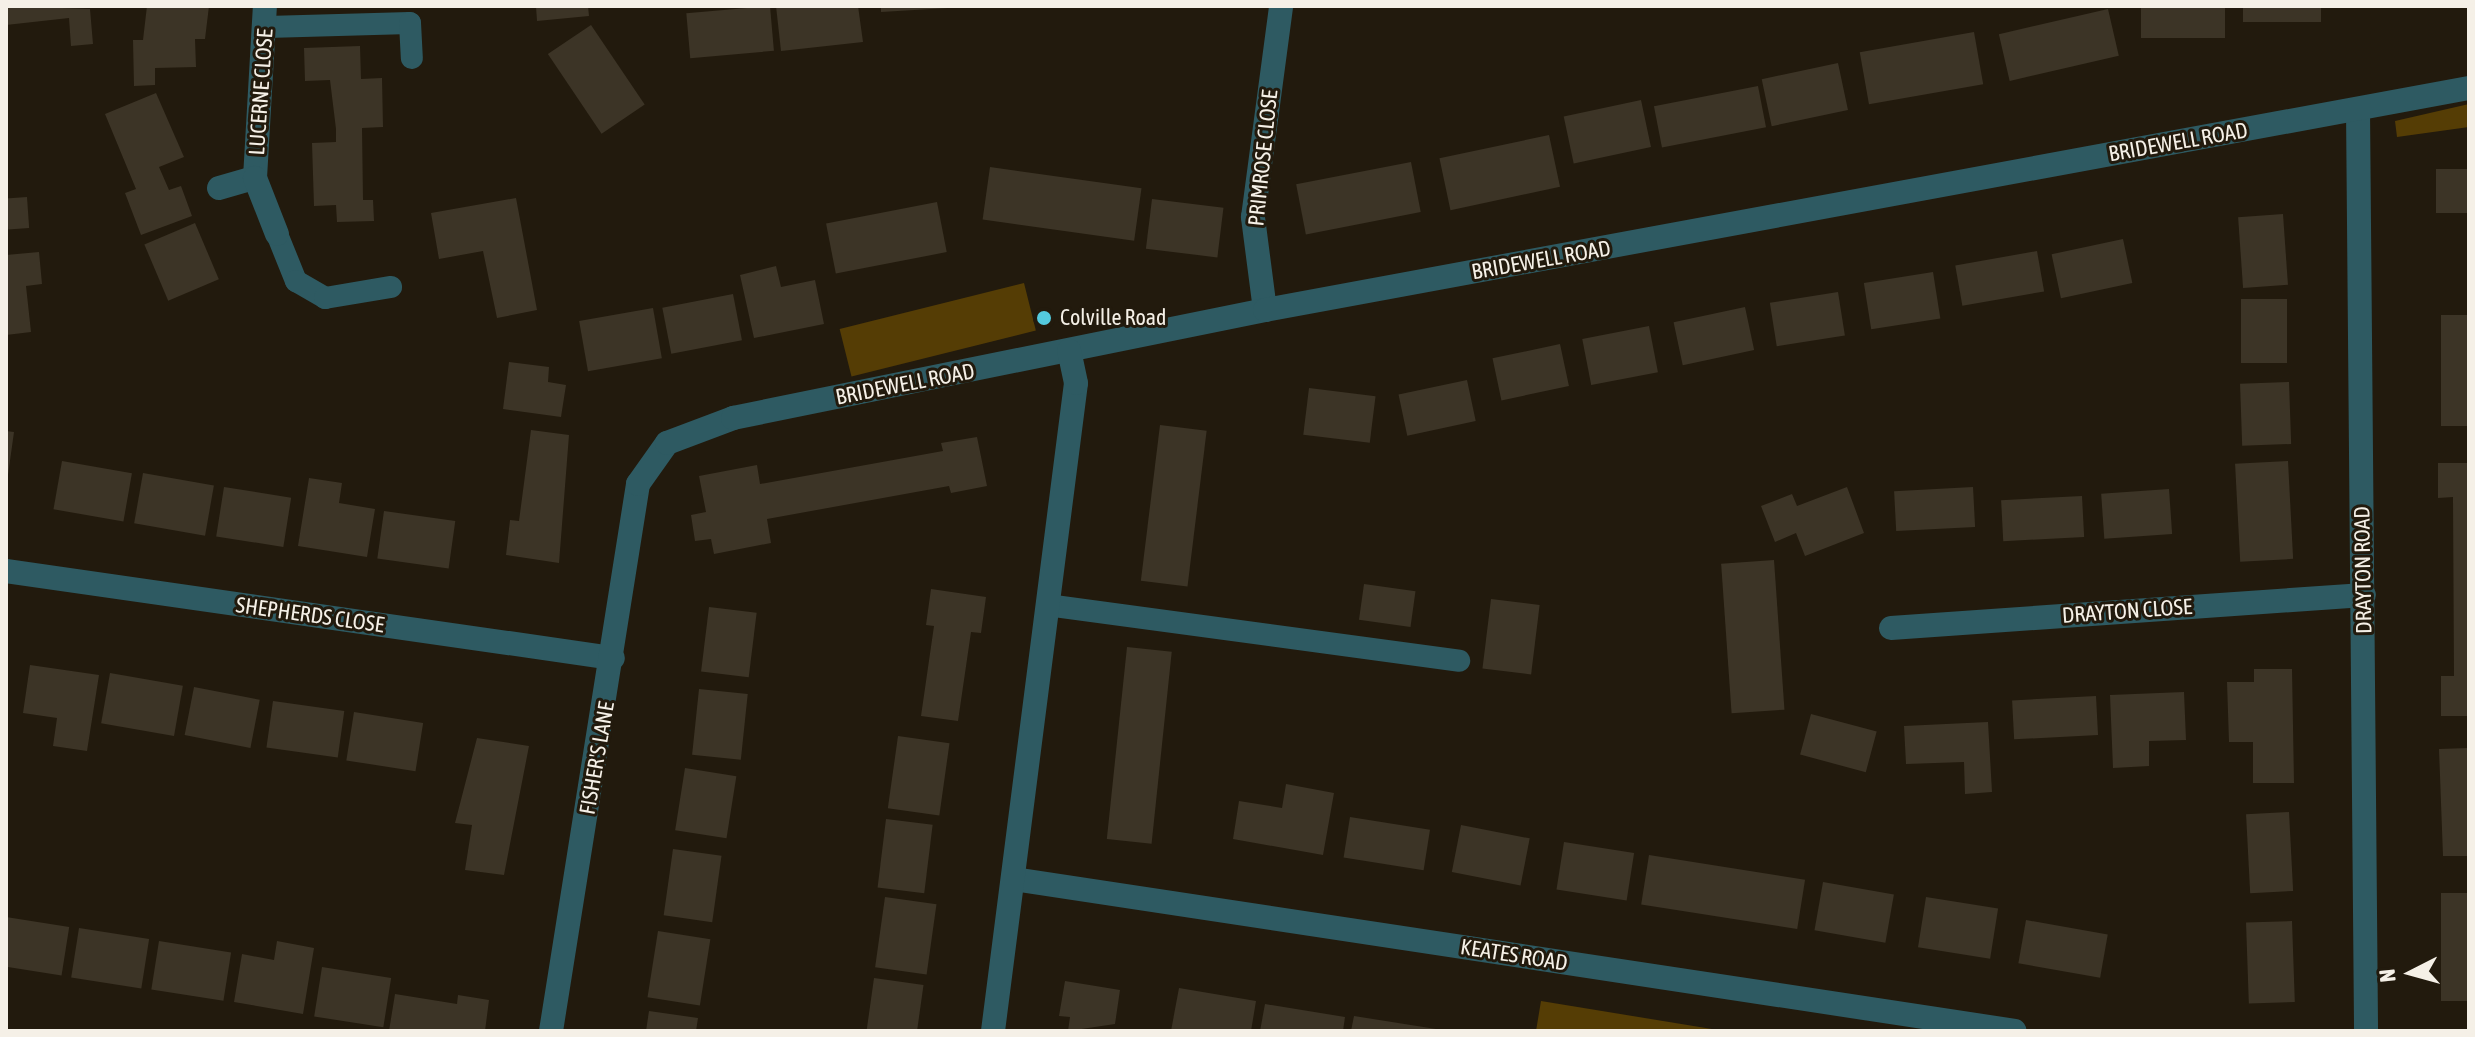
<!DOCTYPE html>
<style>
body{margin:0}
#map{position:relative;width:2475px;height:1037px;overflow:hidden;background:#221a0d;font-family:"Asap Condensed",sans-serif}
div>[style]{position:absolute}
.green>*{inset:0;background:#553d05;transform-origin:0 0}
.building>*{inset:0;background:#3c3426;transform-origin:0 0}
.lane>*{height:22px;margin:-11px;padding:0 11px;transform-origin:11px;border-radius:11px;background:#2e5a62}
.street>*{height:24px;margin:-12px;padding:0 12px;transform-origin:12px;border-radius:12px;background:#2e5a62}
.dots>*{width:22px;height:22px;translate:-50% -50%;box-sizing:border-box;border:4px solid #221a0d;border-radius:50%}
span{translate:-50% -50%;white-space:nowrap;text-align:center;line-height:1.15;-webkit-text-stroke:6px #221a0d;paint-order:stroke}
.street-label{font-size:22px;color:#f5f0e7}
.poi-label{font-size:22px;color:#f5f0e7}
.left{translate:0 -50%;text-align:left}
.frame{position:absolute;inset:0;border:8px solid #f5f0e7;pointer-events:none}
.north{position:absolute;left:2371px;top:933px;width:80px;height:80px;-webkit-text-stroke:6px #221a0d;paint-order:stroke;rotate:264deg;font-size:22px;font-weight:700;line-height:32px;text-align:center;color:#f5f0e7}
.north::after{content:'';display:block;margin:auto;width:28px;height:36px;background:#f5f0e7;clip-path:polygon(50% 0,100% 100%,50% 72%,0 100%)}
</style>
<div id="map">
<div class="green">
<div style="clip-path:polygon(2469px 104px,2469px 127px,2397px 137px,2395px 121px)"></div>
<div style="left:1024px;top:283px;width:49px;height:190px;rotate:76deg"></div>
<div style="clip-path:polygon(1541px 1001px,1724px 1031px,1536px 1031px)"></div>
</div>
<div class="building">
<div style="clip-path:polygon(6px 6px,90px 9px,93px 44px,71px 46px,69px 18px,6px 25px)"></div>
<div style="clip-path:polygon(147px 6px,209px 6px,205px 39px,195px 39px,196px 67px,155px 68px,155px 85px,134px 86px,133px 40px,143px 40px)"></div>
<div style="clip-path:polygon(536px 6px,588px 6px,589px 16px,537px 21px)"></div>
<div style="left:770px;top:6px;width:45px;height:84px;rotate:85deg"></div>
<div style="clip-path:polygon(776px 6px,858px 6px,863px 42px,781px 51px)"></div>
<div style="clip-path:polygon(881px 6px,948px 6px,948px 8px,881px 12px)"></div>
<div style="left:2141px;top:6px;width:84px;height:32px"></div>
<div style="left:2243px;top:6px;width:78px;height:16px"></div>
<div style="left:2108px;top:9px;width:48px;height:112px;rotate:77deg"></div>
<div style="left:591px;top:25px;width:96px;height:52px;rotate:56deg"></div>
<div style="left:1974px;top:32px;width:53px;height:116px;rotate:80deg"></div>
<div style="clip-path:polygon(360px 46px,361px 79px,382px 78px,383px 127px,362px 128px,363px 200px,373px 200px,374px 221px,337px 222px,336px 205px,314px 206px,312px 143px,336px 142px,336px 129px,330px 80px,305px 81px,304px 48px)"></div>
<div style="left:1838px;top:63px;width:48px;height:78px;rotate:78deg"></div>
<div style="left:1758px;top:86px;width:42px;height:106px;rotate:79deg"></div>
<div style="clip-path:polygon(156px 93px,184px 157px,159px 167px,169px 190px,181px 186px,192px 216px,141px 235px,125px 193px,136px 189px,105px 114px)"></div>
<div style="left:1641px;top:100px;width:48px;height:79px;rotate:78deg"></div>
<div style="left:1549px;top:135px;width:53px;height:112px;rotate:78deg"></div>
<div style="left:1411px;top:162px;width:51px;height:117px;rotate:79deg"></div>
<div style="left:990px;top:167px;width:153px;height:53px;rotate:8deg"></div>
<div style="left:2469px;top:169px;width:44px;height:33px;rotate:90deg"></div>
<div style="left:27px;top:197px;width:31px;height:21px;rotate:86deg"></div>
<div style="clip-path:polygon(516px 198px,537px 310px,497px 318px,483px 251px,439px 259px,431px 213px)"></div>
<div style="left:1152px;top:199px;width:72px;height:50px;rotate:7deg"></div>
<div style="left:937px;top:202px;width:51px;height:113px;rotate:79deg"></div>
<div style="left:2283px;top:214px;width:71px;height:45px;rotate:86deg"></div>
<div style="left:195px;top:223px;width:61px;height:55px;rotate:67deg"></div>
<div style="left:2123px;top:239px;width:45px;height:73px;rotate:78deg"></div>
<div style="left:2037px;top:251px;width:41px;height:83px;rotate:80deg"></div>
<div style="clip-path:polygon(39px 252px,42px 284px,26px 286px,31px 332px,6px 335px,6px 255px)"></div>
<div style="clip-path:polygon(776px 266px,781px 287px,815px 280px,824px 324px,754px 338px,740px 275px)"></div>
<div style="left:1933px;top:272px;width:47px;height:70px;rotate:81deg"></div>
<div style="left:1838px;top:292px;width:44px;height:69px;rotate:81deg"></div>
<div style="left:733px;top:294px;width:47px;height:72px;rotate:79deg"></div>
<div style="left:2241px;top:299px;width:46px;height:64px"></div>
<div style="left:1745px;top:307px;width:44px;height:73px;rotate:78deg"></div>
<div style="left:653px;top:308px;width:51px;height:75px;rotate:80deg"></div>
<div style="left:2469px;top:315px;width:111px;height:28px;rotate:90deg"></div>
<div style="left:1649px;top:326px;width:47px;height:68px;rotate:79deg"></div>
<div style="left:1560px;top:344px;width:43px;height:69px;rotate:78deg"></div>
<div style="clip-path:polygon(509px 362px,549px 367px,548px 382px,566px 385px,561px 417px,503px 409px)"></div>
<div style="left:1467px;top:380px;width:42px;height:70px;rotate:78deg"></div>
<div style="left:2289px;top:382px;width:62px;height:49px;rotate:88deg"></div>
<div style="left:1309px;top:388px;width:67px;height:47px;rotate:7deg"></div>
<div style="left:1160px;top:425px;width:47px;height:157px;rotate:7deg"></div>
<div style="clip-path:polygon(531px 430px,569px 435px,559px 563px,506px 555px,510px 520px,519px 521px)"></div>
<div style="clip-path:polygon(6px 431px,14px 432px,8px 475px,6px 475px)"></div>
<div style="clip-path:polygon(977px 437px,987px 486px,951px 493px,949px 486px,767px 519px,771px 543px,714px 554px,711px 539px,695px 541px,691px 515px,706px 512px,699px 476px,757px 465px,760px 484px,943px 451px,941px 443px)"></div>
<div style="left:62px;top:461px;width:71px;height:49px;rotate:10deg"></div>
<div style="left:2288px;top:461px;width:98px;height:53px;rotate:87deg"></div>
<div style="clip-path:polygon(2438px 463px,2469px 463px,2469px 716px,2441px 716px,2441px 676px,2454px 676px,2453px 497px,2438px 498px)"></div>
<div style="left:143px;top:473px;width:72px;height:51px;rotate:10deg"></div>
<div style="clip-path:polygon(309px 478px,342px 483px,339px 503px,375px 509px,367px 557px,298px 546px)"></div>
<div style="left:224px;top:487px;width:68px;height:50px;rotate:9deg"></div>
<div style="clip-path:polygon(1847px 487px,1864px 533px,1805px 556px,1796px 533px,1775px 542px,1761px 506px,1792px 494px,1797px 506px)"></div>
<div style="left:1973px;top:487px;width:40px;height:79px;rotate:87deg"></div>
<div style="left:2169px;top:489px;width:45px;height:68px;rotate:86deg"></div>
<div style="left:2082px;top:496px;width:41px;height:81px;rotate:87deg"></div>
<div style="left:384px;top:511px;width:72px;height:48px;rotate:8deg"></div>
<div style="left:1774px;top:560px;width:150px;height:53px;rotate:86deg"></div>
<div style="left:1364px;top:584px;width:52px;height:36px;rotate:8deg"></div>
<div style="clip-path:polygon(931px 589px,986px 597px,981px 633px,971px 632px,958px 721px,921px 716px,934px 626px,926px 625px)"></div>
<div style="left:1491px;top:599px;width:49px;height:70px;rotate:7deg"></div>
<div style="left:709px;top:607px;width:48px;height:65px;rotate:7deg"></div>
<div style="left:1127px;top:647px;width:45px;height:193px;rotate:6deg"></div>
<div style="clip-path:polygon(30px 665px,99px 675px,87px 751px,53px 746px,57px 718px,23px 713px)"></div>
<div style="clip-path:polygon(2254px 669px,2292px 669px,2294px 783px,2253px 783px,2253px 742px,2229px 742px,2227px 682px,2254px 682px)"></div>
<div style="left:110px;top:673px;width:74px;height:51px;rotate:10deg"></div>
<div style="left:194px;top:687px;width:67px;height:49px;rotate:11deg"></div>
<div style="left:699px;top:689px;width:49px;height:66px;rotate:6deg"></div>
<div style="clip-path:polygon(2184px 692px,2186px 740px,2149px 741px,2149px 766px,2113px 768px,2110px 695px)"></div>
<div style="left:2096px;top:696px;width:39px;height:84px;rotate:87deg"></div>
<div style="left:273px;top:701px;width:72px;height:47px;rotate:8deg"></div>
<div style="left:354px;top:712px;width:70px;height:49px;rotate:9deg"></div>
<div style="left:1811px;top:714px;width:68px;height:42px;rotate:15deg"></div>
<div style="clip-path:polygon(1988px 722px,1992px 792px,1965px 794px,1964px 762px,1906px 764px,1904px 726px)"></div>
<div style="left:898px;top:736px;width:52px;height:73px;rotate:8deg"></div>
<div style="clip-path:polygon(477px 738px,529px 746px,504px 875px,465px 870px,472px 825px,455px 823px)"></div>
<div style="clip-path:polygon(2469px 748px,2469px 856px,2443px 856px,2439px 749px)"></div>
<div style="left:685px;top:768px;width:52px;height:63px;rotate:9deg"></div>
<div style="clip-path:polygon(1286px 784px,1334px 793px,1323px 855px,1233px 839px,1239px 801px,1282px 808px)"></div>
<div style="left:2289px;top:812px;width:79px;height:43px;rotate:87deg"></div>
<div style="left:1350px;top:817px;width:81px;height:41px;rotate:9deg"></div>
<div style="left:886px;top:819px;width:47px;height:69px;rotate:7deg"></div>
<div style="left:1461px;top:825px;width:70px;height:48px;rotate:11deg"></div>
<div style="left:1564px;top:842px;width:71px;height:48px;rotate:9deg"></div>
<div style="left:673px;top:849px;width:49px;height:67px;rotate:8deg"></div>
<div style="left:1649px;top:855px;width:158px;height:50px;rotate:9deg"></div>
<div style="left:1823px;top:882px;width:72px;height:49px;rotate:10deg"></div>
<div style="left:2441px;top:893px;width:28px;height:108px"></div>
<div style="left:885px;top:897px;width:52px;height:71px;rotate:8deg"></div>
<div style="left:1926px;top:897px;width:73px;height:51px;rotate:9deg"></div>
<div style="left:6px;top:917px;width:64px;height:49px;rotate:9deg"></div>
<div style="left:2026px;top:920px;width:83px;height:44px;rotate:10deg"></div>
<div style="left:2292px;top:921px;width:81px;height:46px;rotate:88deg"></div>
<div style="left:79px;top:928px;width:71px;height:50px;rotate:9deg"></div>
<div style="left:658px;top:931px;width:53px;height:67px;rotate:9deg"></div>
<div style="left:159px;top:941px;width:73px;height:49px;rotate:9deg"></div>
<div style="clip-path:polygon(277px 941px,314px 948px,303px 1014px,234px 1002px,242px 954px,274px 960px)"></div>
<div style="left:322px;top:967px;width:70px;height:50px;rotate:9deg"></div>
<div style="left:874px;top:978px;width:50px;height:53px;rotate:8deg"></div>
<div style="clip-path:polygon(1065px 981px,1120px 990px,1115px 1024px,1068px 1031px,1070px 1017px,1059px 1016px)"></div>
<div style="clip-path:polygon(1179px 988px,1256px 1001px,1251px 1031px,1171px 1031px)"></div>
<div style="clip-path:polygon(395px 994px,457px 1004px,458px 995px,489px 1000px,485px 1031px,389px 1031px)"></div>
<div style="clip-path:polygon(1265px 1004px,1345px 1017px,1343px 1031px,1260px 1031px)"></div>
<div style="clip-path:polygon(649px 1011px,698px 1018px,696px 1031px,646px 1031px)"></div>
<div style="clip-path:polygon(1354px 1016px,1436px 1029px,1436px 1031px,1351px 1031px)"></div>
</div>
<div class="lane">
<div style="left:267px;top:27px;width:143px;rotate:-1.6deg"></div>
<div style="left:410px;top:23px;width:35px;rotate:87deg"></div>
<div style="left:277px;top:234px;width:51px;rotate:68deg"></div>
<div style="left:296px;top:281px;width:34px;rotate:30deg"></div>
<div style="left:325px;top:298px;width:67px;rotate:-9.5deg"></div>
<div style="left:1047px;top:605px;width:416px;rotate:7.7deg"></div>
</div>
<div class="street">
<div style="left:2358px;top:109px;width:922px;rotate:89.5deg"></div>
<div style="left:255px;top:178px;width:172px;rotate:-86.7deg"></div>
<div style="left:219px;top:188px;width:37px;rotate:-16deg"></div>
<div style="left:255px;top:178px;width:60px;rotate:68.6deg"></div>
<div style="left:1265px;top:310px;width:94px;rotate:-97.4deg"></div>
<div style="left:1253px;top:217px;width:213px;rotate:-82.4deg"></div>
<div style="left:6px;top:571px;width:613px;rotate:8.16deg"></div>
<div style="left:1891px;top:628px;width:474px;rotate:-4deg"></div>
<div style="left:1014px;top:879px;width:1012px;rotate:8.63deg"></div>
<div style="left:551px;top:1031px;width:554px;rotate:-80.96deg"></div>
<div style="left:638px;top:484px;width:50px;rotate:-54.7deg"></div>
<div style="left:667px;top:443px;width:71px;rotate:-20.7deg"></div>
<div style="left:733px;top:418px;width:543px;rotate:-11.48deg"></div>
<div style="left:1265px;top:310px;width:1224px;rotate:-10.45deg"></div>
<div style="left:993px;top:1031px;width:653px;rotate:-82.7deg"></div>
<div style="left:1076px;top:383px;width:33px;rotate:-102deg"></div>
</div>
<div class="dots">
<div style="left:1044px;top:318px;background:#54cade"></div>
</div>
<div class="street-label">
<span style="left:261px;top:92px;rotate:-86deg">LUCERNE CLOSE</span>
<span style="left:2178px;top:142px;rotate:-10deg">BRIDEWELL ROAD</span>
<span style="left:1263px;top:158px;rotate:-84deg">PRIMROSE CLOSE</span>
<span style="left:1541px;top:260px;rotate:-10deg">BRIDEWELL ROAD</span>
<span style="left:905px;top:384px;rotate:-11deg">BRIDEWELL ROAD</span>
<span style="left:2363px;top:570px;rotate:-91deg">DRAYTON ROAD</span>
<span style="left:2127px;top:611px;rotate:-4deg">DRAYTON CLOSE</span>
<span style="left:310px;top:615px;rotate:8deg">SHEPHERDS CLOSE</span>
<span style="left:597px;top:758px;rotate:-80deg">FISHER'S LANE</span>
<span style="left:1514px;top:955px;rotate:9deg">KEATES ROAD</span>
</div>
<div class="poi-label">
<span class="left" style="left:1060px;top:318px">Colville Road</span>
</div>
<div class="frame"></div>
<div class="north">N</div>
</div>
